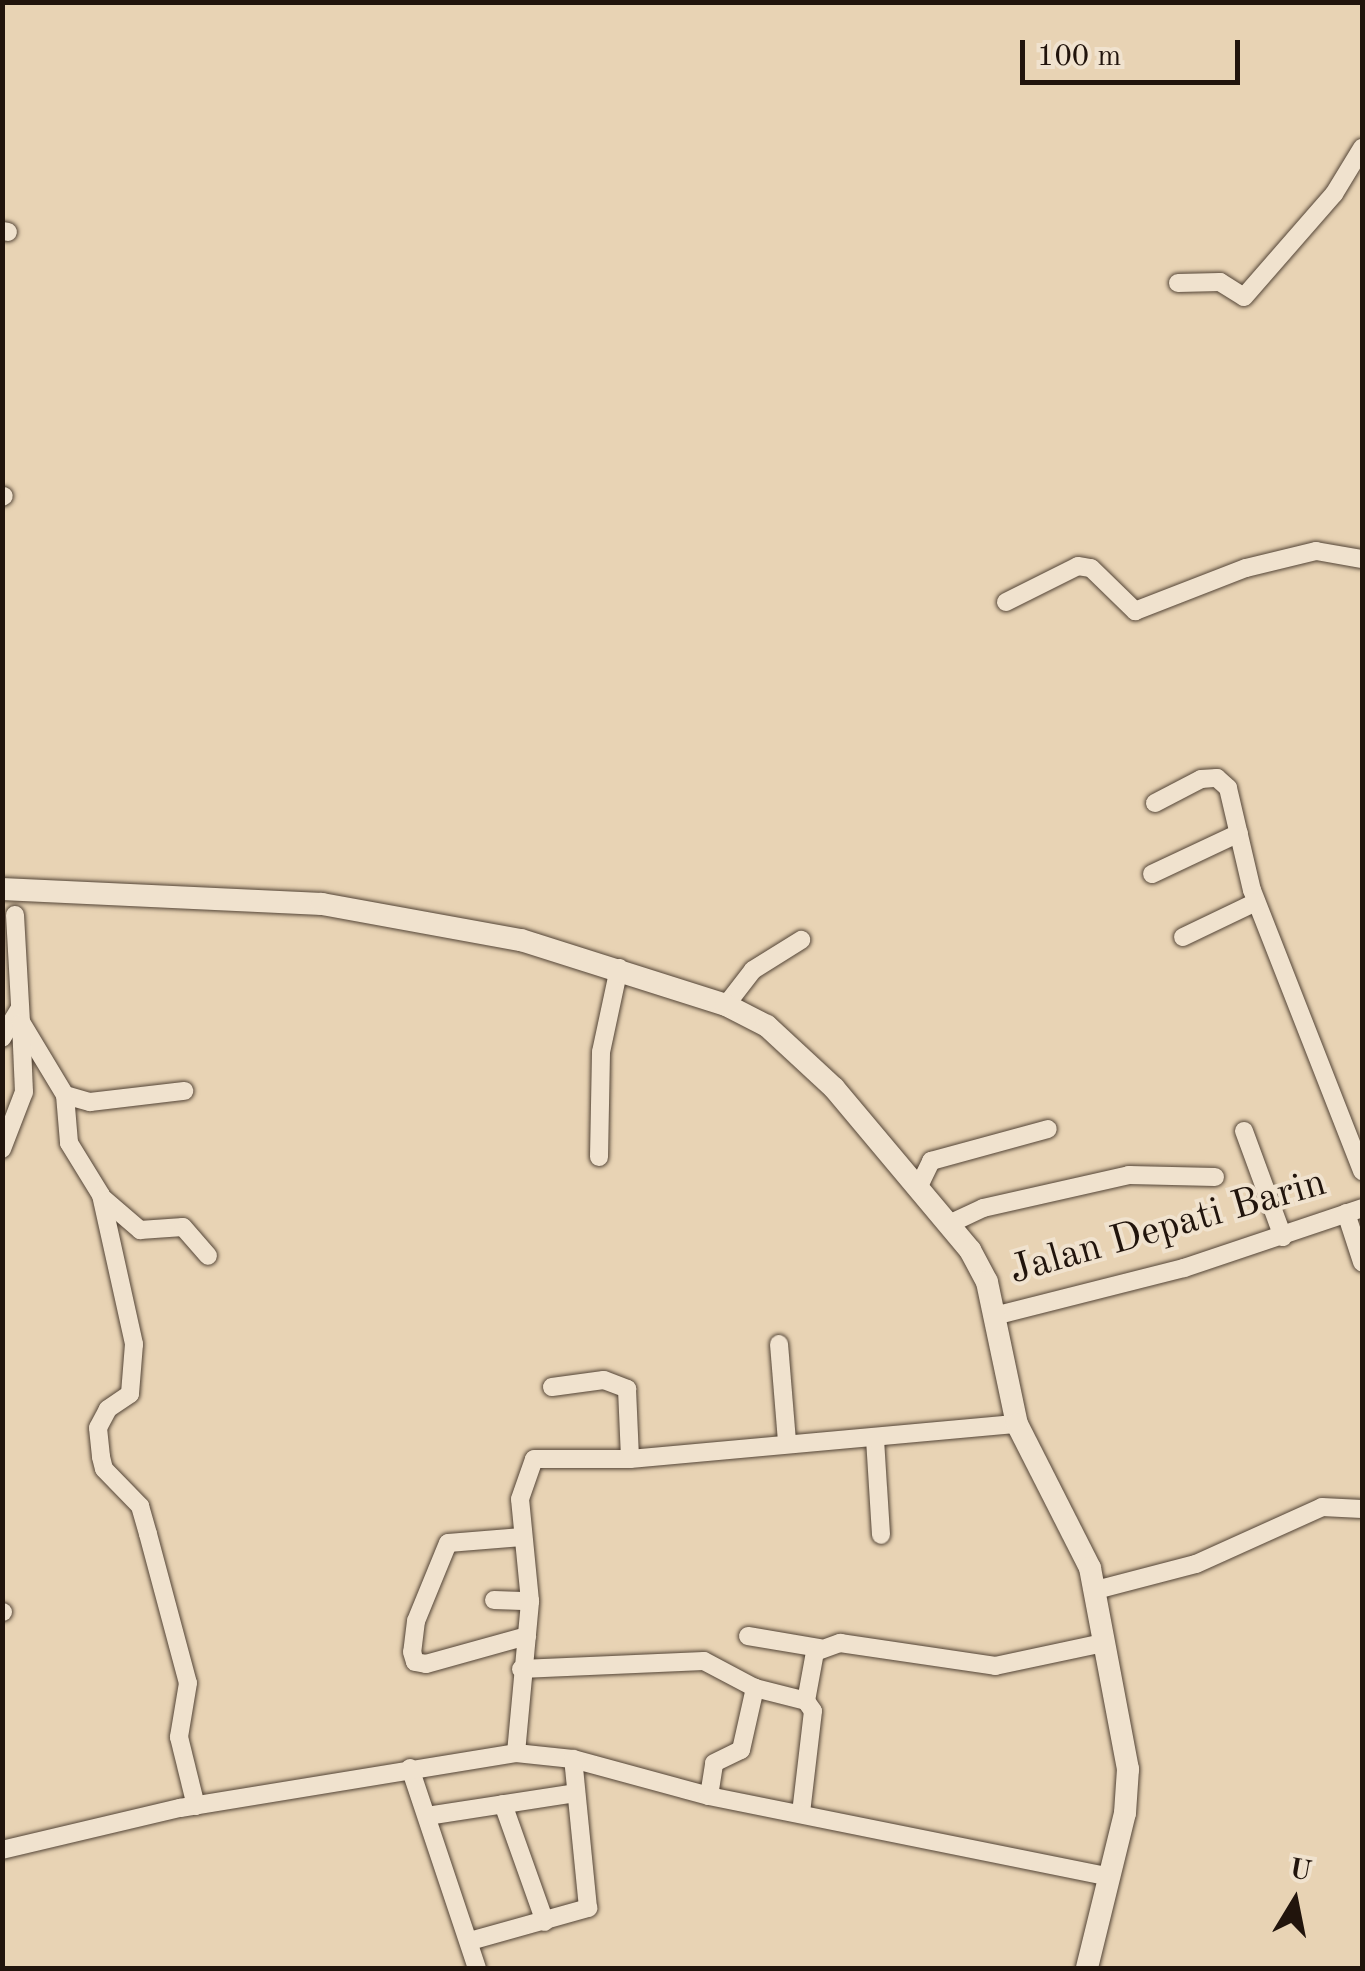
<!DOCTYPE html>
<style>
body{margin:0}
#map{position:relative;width:1365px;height:1971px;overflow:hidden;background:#e8d3b4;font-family:"Old Standard TT",serif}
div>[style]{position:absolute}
.roads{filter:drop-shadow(0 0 2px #534436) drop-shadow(0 0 2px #534436)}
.minor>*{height:18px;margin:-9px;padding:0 9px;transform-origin:9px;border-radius:9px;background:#f0e2ce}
.tertiary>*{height:22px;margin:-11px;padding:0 11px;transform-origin:11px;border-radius:11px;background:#f0e2ce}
span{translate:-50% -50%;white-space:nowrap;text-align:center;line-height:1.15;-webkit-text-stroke:8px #f0e2ce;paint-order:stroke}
.street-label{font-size:40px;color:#21140c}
.frame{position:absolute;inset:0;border:5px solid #21140c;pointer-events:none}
.north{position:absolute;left:1245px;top:1851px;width:100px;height:100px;-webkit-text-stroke:8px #f0e2ce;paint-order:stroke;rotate:10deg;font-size:28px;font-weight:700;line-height:40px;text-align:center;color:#21140c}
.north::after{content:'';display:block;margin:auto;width:35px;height:45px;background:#21140c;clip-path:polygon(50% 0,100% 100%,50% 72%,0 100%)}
.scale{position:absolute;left:1020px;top:40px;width:220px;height:45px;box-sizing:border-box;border:5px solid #21140c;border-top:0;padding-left:12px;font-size:30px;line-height:35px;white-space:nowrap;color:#21140c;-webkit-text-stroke:8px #f0e2ce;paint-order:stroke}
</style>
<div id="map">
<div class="roads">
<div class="minor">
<div style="left:2px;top:231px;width:6px;rotate:9deg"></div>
<div style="left:1178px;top:283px;width:42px;rotate:-1.4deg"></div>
<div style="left:1220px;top:282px;width:28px;rotate:32deg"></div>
<div style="left:1244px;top:297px;width:137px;rotate:-48.9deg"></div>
<div style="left:1334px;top:194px;width:54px;rotate:-58.7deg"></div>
<div style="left:2px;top:497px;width:2px;rotate:-27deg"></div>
<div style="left:1006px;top:602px;width:80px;rotate:-26.6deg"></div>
<div style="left:1078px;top:566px;width:13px;rotate:9deg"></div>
<div style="left:1091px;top:568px;width:62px;rotate:44.3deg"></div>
<div style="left:1135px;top:611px;width:119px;rotate:-21.2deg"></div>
<div style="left:1246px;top:568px;width:72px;rotate:-13.7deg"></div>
<div style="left:1316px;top:551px;width:47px;rotate:9.9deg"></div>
<div style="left:1155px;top:803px;width:52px;rotate:-27.6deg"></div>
<div style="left:1201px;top:779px;width:16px;rotate:-4deg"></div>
<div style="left:1217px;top:778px;width:15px;rotate:42deg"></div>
<div style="left:1228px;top:788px;width:105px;rotate:76.8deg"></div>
<div style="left:1252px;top:890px;width:302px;rotate:68.6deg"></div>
<div style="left:1152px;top:874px;width:96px;rotate:-25.2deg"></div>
<div style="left:15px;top:915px;width:107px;rotate:86.8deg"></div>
<div style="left:21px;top:1022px;width:85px;rotate:58.9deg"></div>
<div style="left:65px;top:1095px;width:26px;rotate:16deg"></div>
<div style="left:90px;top:1102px;width:95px;rotate:-6.7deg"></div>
<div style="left:1183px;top:937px;width:81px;rotate:-25.6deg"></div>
<div style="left:726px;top:1005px;width:44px;rotate:-52.4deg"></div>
<div style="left:753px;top:970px;width:57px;rotate:-32deg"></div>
<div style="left:2px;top:1038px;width:33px;rotate:-59deg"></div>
<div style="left:65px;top:1095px;width:48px;rotate:85.2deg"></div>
<div style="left:69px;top:1143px;width:61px;rotate:58.4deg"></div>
<div style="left:101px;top:1195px;width:153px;rotate:77.5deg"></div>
<div style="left:134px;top:1344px;width:50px;rotate:94.6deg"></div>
<div style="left:130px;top:1394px;width:27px;rotate:146deg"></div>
<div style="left:108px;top:1409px;width:21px;rotate:118deg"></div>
<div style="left:98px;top:1428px;width:29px;rotate:84deg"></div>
<div style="left:101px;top:1457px;width:12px;rotate:76deg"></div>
<div style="left:104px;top:1469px;width:52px;rotate:45.8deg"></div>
<div style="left:140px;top:1506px;width:29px;rotate:74deg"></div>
<div style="left:148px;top:1534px;width:154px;rotate:75deg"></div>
<div style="left:188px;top:1683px;width:55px;rotate:99.5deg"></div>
<div style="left:179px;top:1737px;width:71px;rotate:76.2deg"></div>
<div style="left:1244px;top:1131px;width:113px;rotate:69.8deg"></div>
<div style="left:2px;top:1149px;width:61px;rotate:-68.9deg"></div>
<div style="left:24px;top:1092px;width:69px;rotate:-92.5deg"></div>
<div style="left:599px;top:1157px;width:105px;rotate:-88.9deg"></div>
<div style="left:601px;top:1052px;width:86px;rotate:-77.9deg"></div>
<div style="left:919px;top:1186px;width:28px;rotate:-64deg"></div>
<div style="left:931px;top:1161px;width:121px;rotate:-15.3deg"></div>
<div style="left:104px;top:1199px;width:48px;rotate:40.7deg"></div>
<div style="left:140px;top:1230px;width:43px;rotate:-4deg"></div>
<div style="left:183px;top:1227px;width:38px;rotate:49deg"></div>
<div style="left:1346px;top:1213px;width:52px;rotate:71.9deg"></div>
<div style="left:949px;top:1224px;width:38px;rotate:-25deg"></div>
<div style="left:983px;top:1208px;width:150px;rotate:-12.7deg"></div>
<div style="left:1129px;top:1175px;width:86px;rotate:1.3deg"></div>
<div style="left:994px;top:1316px;width:196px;rotate:-14.2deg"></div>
<div style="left:1184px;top:1268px;width:188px;rotate:-18.6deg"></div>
<div style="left:779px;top:1344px;width:98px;rotate:85.3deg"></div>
<div style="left:552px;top:1387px;width:52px;rotate:-7.7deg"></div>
<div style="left:604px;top:1380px;width:25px;rotate:21deg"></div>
<div style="left:627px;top:1389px;width:70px;rotate:87.5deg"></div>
<div style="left:875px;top:1439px;width:96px;rotate:86.4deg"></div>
<div style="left:522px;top:1537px;width:74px;rotate:175.4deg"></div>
<div style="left:448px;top:1543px;width:84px;rotate:112.3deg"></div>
<div style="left:416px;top:1621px;width:31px;rotate:97deg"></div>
<div style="left:412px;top:1652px;width:10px;rotate:73deg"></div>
<div style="left:415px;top:1662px;width:11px;rotate:10deg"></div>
<div style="left:426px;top:1664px;width:105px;rotate:-15.5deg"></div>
<div style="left:1096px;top:1590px;width:103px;rotate:-14.6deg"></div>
<div style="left:1196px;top:1564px;width:138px;rotate:-24.3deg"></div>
<div style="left:1322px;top:1507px;width:40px;rotate:2.9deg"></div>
<div style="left:494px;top:1600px;width:36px;rotate:2deg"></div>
<div style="left:2px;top:1612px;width:1px"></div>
<div style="left:748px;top:1636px;width:73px;rotate:9.5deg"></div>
<div style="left:521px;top:1669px;width:183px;rotate:-2.5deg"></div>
<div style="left:704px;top:1661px;width:58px;rotate:27.9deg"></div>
<div style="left:755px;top:1688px;width:53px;rotate:14.3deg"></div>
<div style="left:806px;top:1701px;width:12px;rotate:55deg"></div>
<div style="left:813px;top:1711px;width:103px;rotate:96.7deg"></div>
<div style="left:806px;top:1701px;width:50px;rotate:-79.6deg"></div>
<div style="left:815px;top:1652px;width:27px;rotate:-20deg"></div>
<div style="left:840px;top:1643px;width:157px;rotate:8.4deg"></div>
<div style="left:995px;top:1666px;width:110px;rotate:-12deg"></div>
<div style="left:516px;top:1753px;width:153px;rotate:-84.7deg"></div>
<div style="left:530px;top:1601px;width:102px;rotate:-95.6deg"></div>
<div style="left:520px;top:1499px;width:42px;rotate:-70.7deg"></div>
<div style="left:534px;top:1459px;width:96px"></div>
<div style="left:630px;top:1459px;width:389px;rotate:-5.2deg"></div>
<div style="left:410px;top:1768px;width:211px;rotate:71.5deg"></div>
<div style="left:709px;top:1796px;width:33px;rotate:-81deg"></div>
<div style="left:714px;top:1763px;width:30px;rotate:-26deg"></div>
<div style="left:741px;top:1750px;width:64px;rotate:-77.3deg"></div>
<div style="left:503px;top:1804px;width:125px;rotate:70.4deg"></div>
<div style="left:427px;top:1816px;width:150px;rotate:-8.8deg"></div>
<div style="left:2px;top:1850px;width:183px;rotate:-13.3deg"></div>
<div style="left:180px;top:1808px;width:340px;rotate:-9.3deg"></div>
<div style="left:516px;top:1753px;width:57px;rotate:6deg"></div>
<div style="left:573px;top:1759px;width:141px;rotate:15.2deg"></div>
<div style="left:709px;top:1796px;width:409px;rotate:11.4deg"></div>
<div style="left:470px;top:1941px;width:123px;rotate:-15.6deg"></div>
<div style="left:588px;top:1908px;width:150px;rotate:-95.7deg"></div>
</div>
<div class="tertiary">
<div style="left:2px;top:889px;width:320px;rotate:2.7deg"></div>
<div style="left:322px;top:904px;width:202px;rotate:10.3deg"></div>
<div style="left:521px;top:940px;width:215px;rotate:17.6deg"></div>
<div style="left:726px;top:1005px;width:46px;rotate:27.1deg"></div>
<div style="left:767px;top:1026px;width:91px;rotate:42.8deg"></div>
<div style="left:834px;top:1088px;width:212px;rotate:50deg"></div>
<div style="left:970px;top:1250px;width:36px;rotate:62deg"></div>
<div style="left:987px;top:1282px;width:145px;rotate:78.1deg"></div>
<div style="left:1017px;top:1424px;width:161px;rotate:63.1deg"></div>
<div style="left:1090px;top:1568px;width:205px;rotate:79.3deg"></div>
<div style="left:1128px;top:1769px;width:44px;rotate:93.9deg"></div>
<div style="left:1125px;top:1813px;width:160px;rotate:103.8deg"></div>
</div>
</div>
<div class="street-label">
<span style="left:1168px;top:1228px;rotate:-16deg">Jalan Depati Barin</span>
</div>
<div class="frame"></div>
<div class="north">U</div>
<div class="scale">100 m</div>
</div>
